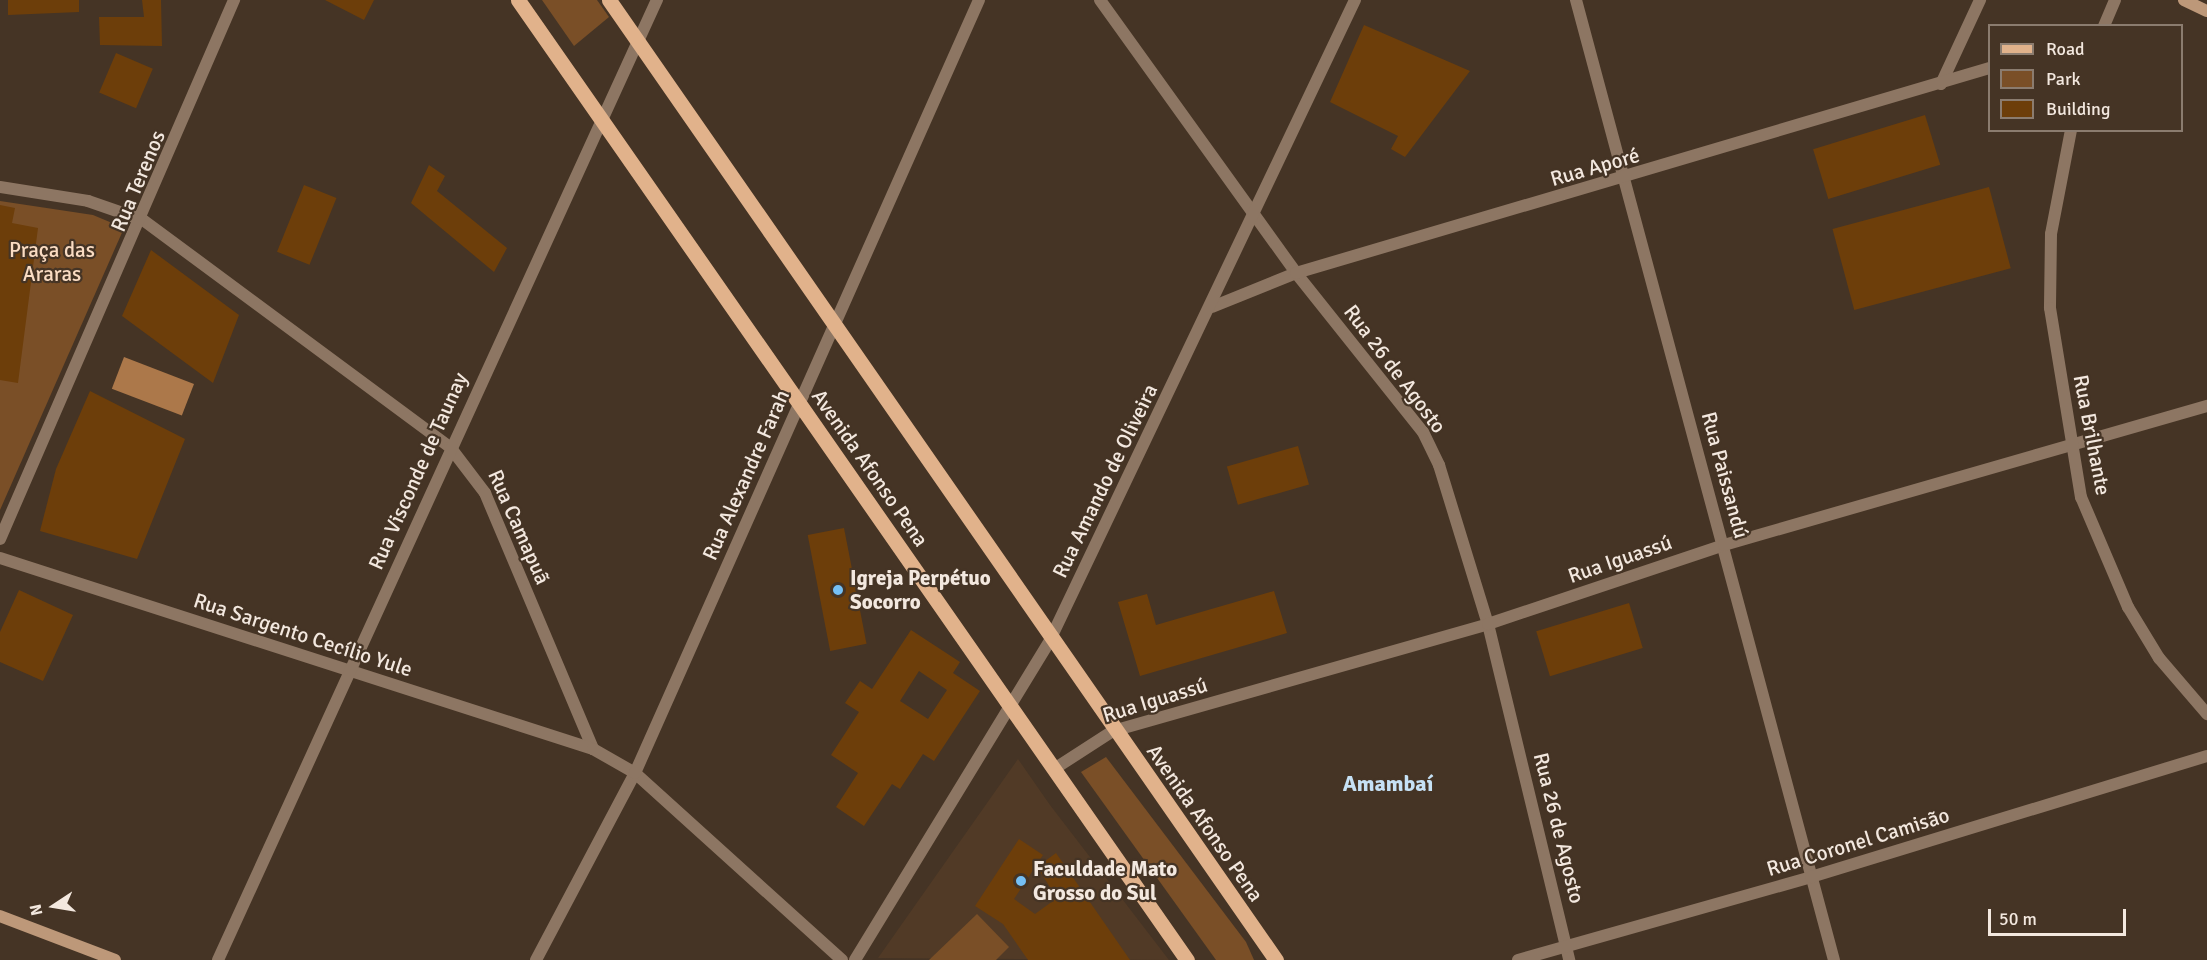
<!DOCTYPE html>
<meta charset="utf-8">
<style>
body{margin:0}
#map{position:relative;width:2207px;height:960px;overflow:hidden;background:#453425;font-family:Signika,sans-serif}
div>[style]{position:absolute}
.built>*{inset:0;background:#513a26}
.green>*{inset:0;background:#7a4f27}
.water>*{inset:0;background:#ac784a;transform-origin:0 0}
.building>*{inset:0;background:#6d3e0a;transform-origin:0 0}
.minor>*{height:12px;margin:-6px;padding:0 6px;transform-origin:6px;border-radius:6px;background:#8d7663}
.tertiary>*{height:12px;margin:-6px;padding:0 6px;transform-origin:6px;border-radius:6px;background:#8d7663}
.secondary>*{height:12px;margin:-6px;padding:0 6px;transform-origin:6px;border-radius:6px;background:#bd9879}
.primary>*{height:15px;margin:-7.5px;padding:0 7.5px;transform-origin:7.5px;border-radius:7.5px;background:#e1b28b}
.dots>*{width:16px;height:16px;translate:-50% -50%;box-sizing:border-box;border:3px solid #453425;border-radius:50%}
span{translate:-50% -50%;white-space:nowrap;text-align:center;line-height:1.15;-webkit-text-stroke:4.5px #453425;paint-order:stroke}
.street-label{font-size:21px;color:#f3e8df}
.park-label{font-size:21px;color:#fadcc3}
.poi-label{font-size:21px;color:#f3e8df;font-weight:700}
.left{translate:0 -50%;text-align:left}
.neighbourhood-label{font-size:22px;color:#c6e1f5;font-weight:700}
.legend{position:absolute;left:1988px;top:24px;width:195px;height:108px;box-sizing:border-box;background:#453425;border:2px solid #8b7c6f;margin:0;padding:8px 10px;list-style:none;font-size:18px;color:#f3e8df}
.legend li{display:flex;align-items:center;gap:12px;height:30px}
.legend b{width:30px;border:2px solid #8b7c6f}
.north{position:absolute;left:24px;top:876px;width:60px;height:60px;-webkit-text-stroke:4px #453425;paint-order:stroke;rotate:258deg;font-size:16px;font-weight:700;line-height:24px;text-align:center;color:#f3e8df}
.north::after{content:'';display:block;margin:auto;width:21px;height:27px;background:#f3e8df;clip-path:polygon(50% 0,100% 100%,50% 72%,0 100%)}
.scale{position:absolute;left:1988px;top:909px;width:138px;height:27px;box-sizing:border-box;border:3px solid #f3e8df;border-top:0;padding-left:8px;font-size:18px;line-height:21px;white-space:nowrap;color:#f3e8df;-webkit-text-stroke:4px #453425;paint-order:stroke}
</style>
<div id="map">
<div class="built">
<div style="clip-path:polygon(1018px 759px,1050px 805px,1169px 960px,878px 958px)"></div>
</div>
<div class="green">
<div style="clip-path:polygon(542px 0,597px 0,609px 17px,574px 46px)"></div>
<div style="clip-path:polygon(0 201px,93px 215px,124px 228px,0 510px)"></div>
<div style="clip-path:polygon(1106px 757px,1246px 942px,1254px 960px,1216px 960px,1081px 772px)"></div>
<div style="clip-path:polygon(977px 914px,1009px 947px,996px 960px,929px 960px)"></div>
</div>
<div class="water">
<div style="left:124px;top:357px;width:75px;height:34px;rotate:21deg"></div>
</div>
<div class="building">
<div style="clip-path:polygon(8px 0,79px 0,79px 12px,8px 15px)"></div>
<div style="clip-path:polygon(142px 0,161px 0,162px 46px,100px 45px,99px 17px,144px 17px)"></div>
<div style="clip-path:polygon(325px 0,374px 0,364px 20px)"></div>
<div style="clip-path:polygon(1364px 25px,1470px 71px,1405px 157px,1391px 149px,1398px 136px,1330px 102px)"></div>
<div style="left:116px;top:53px;width:40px;height:43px;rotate:23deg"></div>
<div style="left:1925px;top:115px;width:52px;height:117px;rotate:73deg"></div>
<div style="clip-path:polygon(429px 165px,445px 176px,437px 191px,507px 248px,494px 272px,411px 203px)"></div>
<div style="left:304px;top:185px;width:35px;height:72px;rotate:22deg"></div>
<div style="left:1989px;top:187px;width:84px;height:162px;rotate:75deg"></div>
<div style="clip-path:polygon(0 205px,15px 208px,12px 223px,38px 228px,18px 383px,0 380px)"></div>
<div style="clip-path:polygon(151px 250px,239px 315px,213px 383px,122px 316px)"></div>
<div style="clip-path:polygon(90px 391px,185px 439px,137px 559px,40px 531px,56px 469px)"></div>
<div style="left:1298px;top:446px;width:40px;height:74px;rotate:74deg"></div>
<div style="left:844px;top:528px;width:118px;height:37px;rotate:79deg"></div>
<div style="clip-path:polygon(19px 590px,73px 615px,43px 681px,0 662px,0 632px)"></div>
<div style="clip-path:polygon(1274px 591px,1287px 633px,1140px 676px,1118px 602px,1147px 594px,1156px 625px)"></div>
<div style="left:1629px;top:603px;width:47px;height:97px;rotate:73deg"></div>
<div style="clip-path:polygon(evenodd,911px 630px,960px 662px,953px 673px,980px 691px,934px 761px,923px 754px,900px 789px,892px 784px,864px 826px,836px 807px,858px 773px,831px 755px,859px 712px,845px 703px,860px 681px,872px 689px,911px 630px,919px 671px,947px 690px,928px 719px,900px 701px,919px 671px)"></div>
<div style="clip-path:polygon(1019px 839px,1043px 855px,1014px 899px,1035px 914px,1057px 898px,1037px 867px,1056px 853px,1130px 960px,1028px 960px,1003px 924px,975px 906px)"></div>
</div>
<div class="minor">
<div style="left:1100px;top:0;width:336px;rotate:54.3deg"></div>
<div style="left:1296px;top:273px;width:203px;rotate:51.4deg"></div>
<div style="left:1423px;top:432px;width:37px;rotate:64deg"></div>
<div style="left:1439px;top:465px;width:166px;rotate:72.9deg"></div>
<div style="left:1488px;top:624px;width:346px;rotate:76.4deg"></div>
<div style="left:1576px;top:0;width:994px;rotate:74.96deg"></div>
<div style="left:1941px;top:84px;width:93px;rotate:-65.1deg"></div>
<div style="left:0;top:187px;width:89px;rotate:9deg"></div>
<div style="left:88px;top:201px;width:58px;rotate:19.1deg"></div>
<div style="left:143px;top:220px;width:382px;rotate:36.5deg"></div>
<div style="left:450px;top:447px;width:58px;rotate:52.7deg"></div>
<div style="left:485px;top:493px;width:278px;rotate:67.1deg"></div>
<div style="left:1212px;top:307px;width:91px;rotate:-22deg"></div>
<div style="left:1296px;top:273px;width:724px;rotate:-16.46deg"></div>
<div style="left:0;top:539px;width:588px;rotate:-66.53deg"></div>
<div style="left:0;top:558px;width:623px;rotate:17.85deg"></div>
<div style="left:593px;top:749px;width:48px;rotate:29.7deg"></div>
<div style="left:635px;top:773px;width:279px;rotate:42.1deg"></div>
<div style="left:1054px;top:769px;width:70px;rotate:-32.8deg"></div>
<div style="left:1113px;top:731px;width:390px;rotate:-15.9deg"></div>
<div style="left:1488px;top:624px;width:249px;rotate:-18.5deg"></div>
<div style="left:1724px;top:545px;width:503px;rotate:-16.06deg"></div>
<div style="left:218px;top:960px;width:1056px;rotate:-65.43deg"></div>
<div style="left:536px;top:960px;width:212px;rotate:-62.1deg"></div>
<div style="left:635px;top:773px;width:846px;rotate:-66.01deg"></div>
<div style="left:855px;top:960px;width:375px;rotate:-58.6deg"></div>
<div style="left:1050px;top:640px;width:709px;rotate:-64.52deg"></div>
<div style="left:1518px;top:960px;width:305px;rotate:-15.8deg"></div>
<div style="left:1811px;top:877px;width:414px;rotate:-17deg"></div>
</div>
<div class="tertiary">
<div style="left:2104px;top:26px;width:28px;rotate:-67deg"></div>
<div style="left:2071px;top:130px;width:106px;rotate:100.9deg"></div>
<div style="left:2051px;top:234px;width:74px;rotate:90.8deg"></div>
<div style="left:2050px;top:308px;width:192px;rotate:80.7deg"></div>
<div style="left:2081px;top:497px;width:120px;rotate:66.9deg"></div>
<div style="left:2128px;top:607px;width:60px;rotate:58.7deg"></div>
<div style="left:2159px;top:658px;width:74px;rotate:49.4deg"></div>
</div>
<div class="secondary">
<div style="left:2184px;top:0;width:25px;rotate:26deg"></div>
<div style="left:0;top:916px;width:123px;rotate:20.9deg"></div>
</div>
<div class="primary">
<div style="left:518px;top:0;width:1170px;rotate:55.13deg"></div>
<div style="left:609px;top:0;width:1169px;rotate:55.21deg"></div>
</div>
<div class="dots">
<div style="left:838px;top:590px;background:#75c0f6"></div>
<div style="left:1021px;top:881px;background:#75c0f6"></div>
</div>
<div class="street-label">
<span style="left:1595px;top:167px;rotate:-16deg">Rua Aporé</span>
<span style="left:138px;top:181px;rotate:-67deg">Rua Terenos</span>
<span style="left:1395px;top:369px;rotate:53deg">Rua 26 de Agosto</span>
<span style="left:2092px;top:435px;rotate:79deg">Rua Brilhante</span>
<span style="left:870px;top:468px;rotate:55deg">Avenida Afonso Pena</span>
<span style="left:418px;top:471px;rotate:-66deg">Rua Visconde de Taunay</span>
<span style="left:746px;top:475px;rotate:-66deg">Rua Alexandre Farah</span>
<span style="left:1725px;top:475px;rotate:75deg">Rua Paissandú</span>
<span style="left:1105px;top:481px;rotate:-64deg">Rua Amando de Oliveira</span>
<span style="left:519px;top:527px;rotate:66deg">Rua Camapuã</span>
<span style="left:1620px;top:559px;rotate:-19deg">Rua Iguassú</span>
<span style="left:303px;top:635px;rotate:18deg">Rua Sargento Cecílio Yule</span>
<span style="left:1155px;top:700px;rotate:-17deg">Rua Iguassú</span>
<span style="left:1205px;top:823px;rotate:55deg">Avenida Afonso Pena</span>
<span style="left:1559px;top:828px;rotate:76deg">Rua 26 de Agosto</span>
<span style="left:1858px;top:842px;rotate:-17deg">Rua Coronel Camisão</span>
</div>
<div class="park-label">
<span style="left:52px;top:262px">Praça das<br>Araras</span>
</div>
<div class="poi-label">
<span class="left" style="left:850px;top:590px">Igreja Perpétuo<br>Socorro</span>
<span class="left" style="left:1033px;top:881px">Faculdade Mato<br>Grosso do Sul</span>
</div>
<div class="neighbourhood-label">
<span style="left:1388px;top:784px">Amambaí</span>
</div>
<ul class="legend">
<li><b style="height:8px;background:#e1b28b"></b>Road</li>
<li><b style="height:16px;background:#7a4f27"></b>Park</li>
<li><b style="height:16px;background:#6d3e0a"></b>Building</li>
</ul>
<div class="north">N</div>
<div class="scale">50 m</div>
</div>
